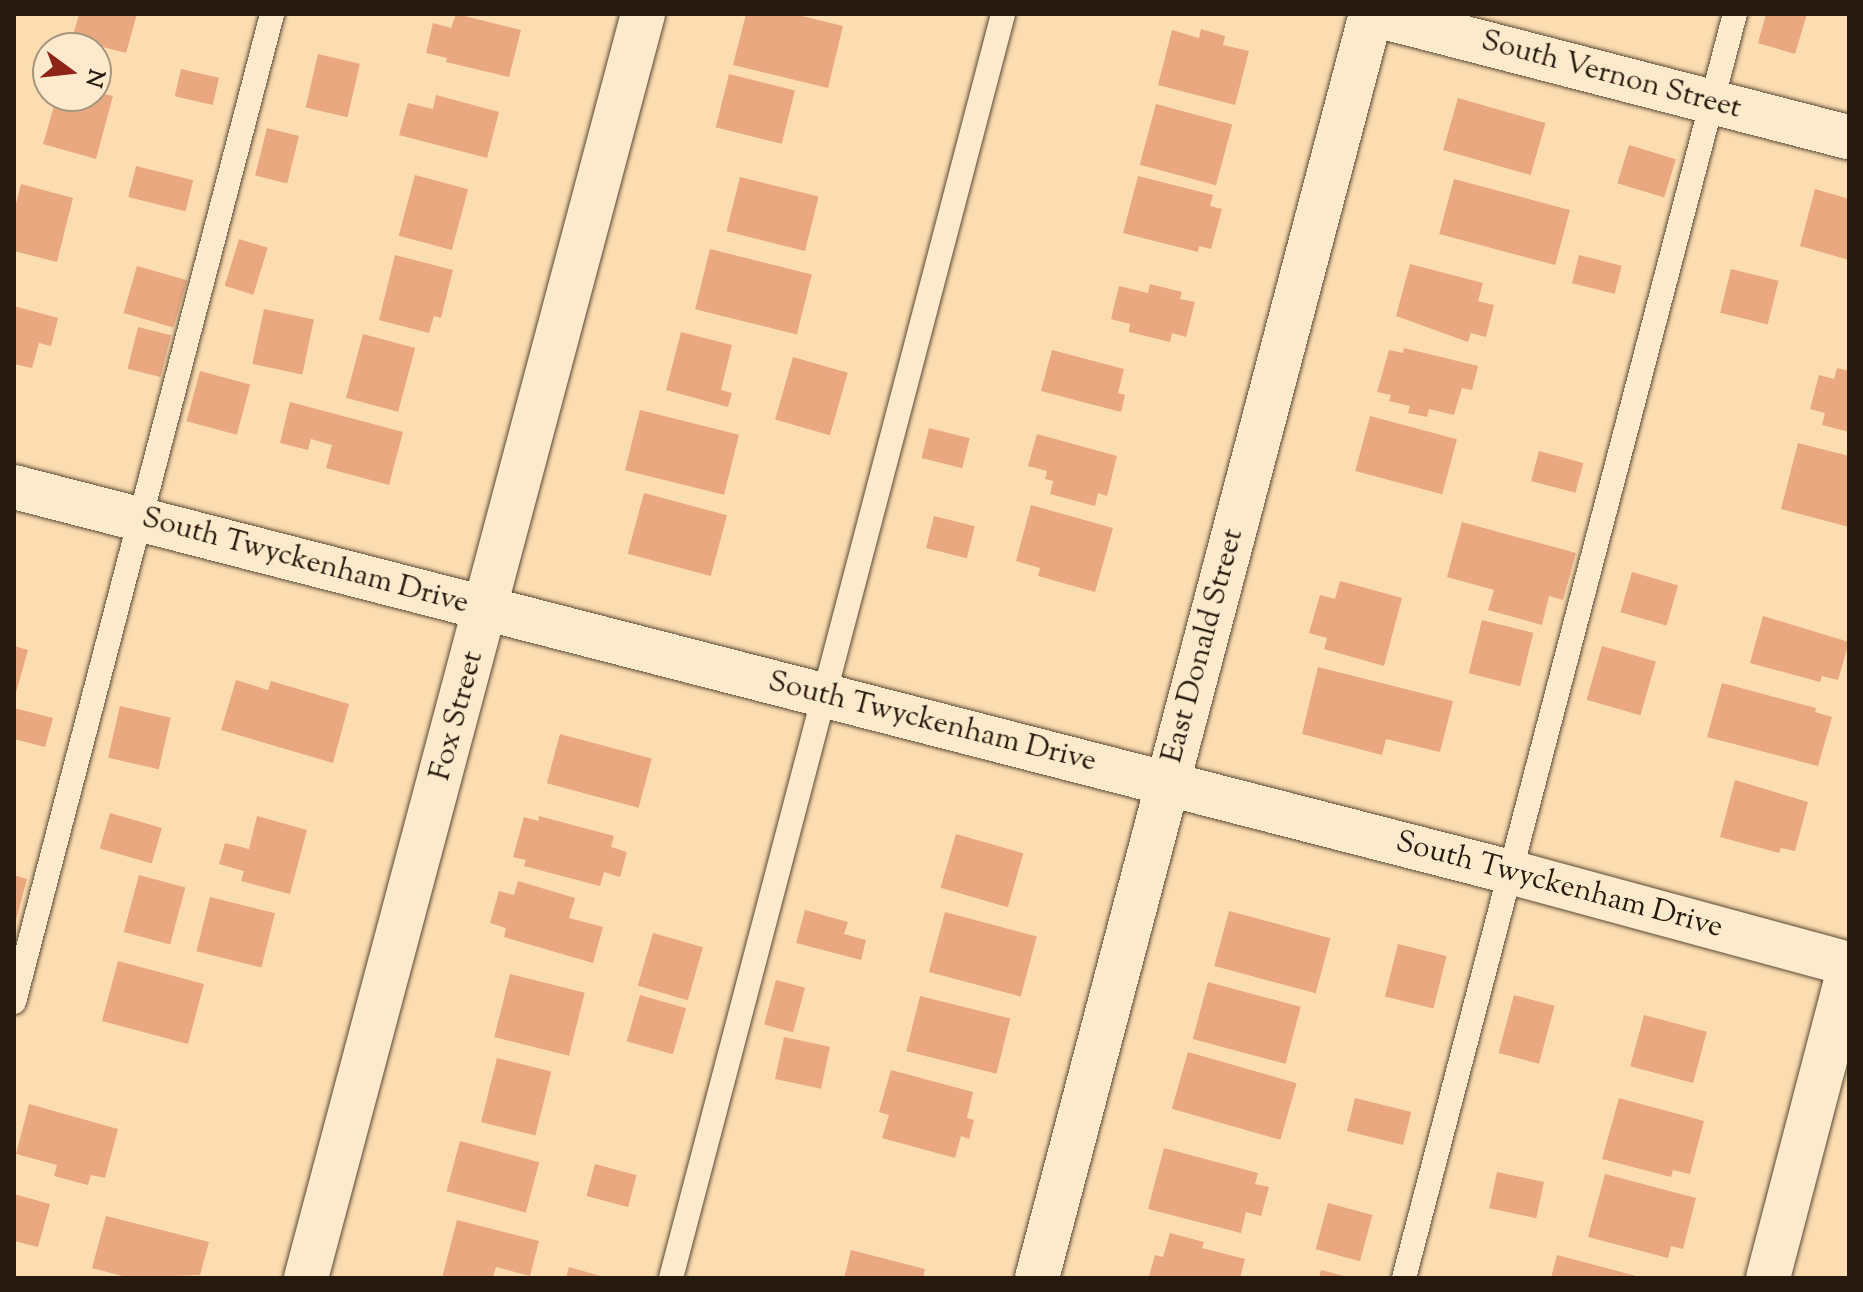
<!DOCTYPE html>
<style>
body{margin:0}
#map{position:relative;width:1863px;height:1292px;overflow:hidden;background:#fcddb1;font-family:"Sorts Mill Goudy",serif}
div>[style]{position:absolute}
.building>*{inset:0;background:#e9a880;transform-origin:0 0}
.roads{filter:drop-shadow(0 0 2px #5c4a36) drop-shadow(0 0 2px #5c4a36)}
.lane>*{height:24px;margin:-12px;padding:0 12px;transform-origin:12px;border-radius:12px;background:#fde9cc}
.street>*{height:44px;margin:-22px;padding:0 22px;transform-origin:22px;border-radius:22px;background:#fde9cc}
.secondary>*{height:44px;margin:-22px;padding:0 22px;transform-origin:22px;border-radius:22px;background:#fde9cc}
span{translate:-50% -50%;white-space:nowrap;text-align:center;line-height:1.15;-webkit-text-stroke:6px #fde9cc;paint-order:stroke}
.street-label{font-size:30px;color:#26190d}
.frame{position:absolute;inset:0;border:16px solid #26190d;pointer-events:none}
.north{position:absolute;left:32px;top:32px;width:80px;height:80px;box-sizing:border-box;background:#fde9cc;border:2px solid #a79680;border-radius:50%;rotate:105deg;font-size:22px;font-weight:700;line-height:32px;text-align:center;color:#26190d}
.north::after{content:'';display:block;margin:auto;width:28px;height:36px;background:#8f2418;clip-path:polygon(50% 0,100% 100%,50% 72%,0 100%)}
</style>
<div id="map">
<div class="building">
<div style="clip-path:polygon(79px 14px,137px 14px,126px 53px,72px 39px)"></div>
<div style="clip-path:polygon(456px 14px,521px 30px,509px 77px,446px 62px,447px 58px,426px 53px,433px 23px,451px 28px)"></div>
<div style="clip-path:polygon(746px 14px,794px 14px,843px 26px,828px 88px,733px 65px)"></div>
<div style="clip-path:polygon(1766px 14px,1807px 14px,1795px 54px,1758px 43px)"></div>
<div style="clip-path:polygon(1201px 29px,1225px 36px,1223px 45px,1249px 51px,1235px 105px,1158px 85px,1172px 30px,1199px 38px)"></div>
<div style="left:318px;top:54px;width:43px;height:55px;rotate:13deg"></div>
<div style="left:181px;top:69px;width:39px;height:28px;rotate:13deg"></div>
<div style="left:729px;top:74px;width:68px;height:55px;rotate:14deg"></div>
<div style="clip-path:polygon(96px 92px,113px 96px,96px 159px,43px 144px,57px 96px,96px 96px)"></div>
<div style="clip-path:polygon(436px 95px,499px 112px,487px 158px,399px 135px,408px 103px,433px 109px)"></div>
<div style="left:1458px;top:98px;width:91px;height:54px;rotate:16deg"></div>
<div style="left:1156px;top:104px;width:79px;height:63px;rotate:15deg"></div>
<div style="left:267px;top:128px;width:33px;height:49px;rotate:14deg"></div>
<div style="left:1629px;top:145px;width:49px;height:40px;rotate:17deg"></div>
<div style="left:136px;top:166px;width:59px;height:32px;rotate:14deg"></div>
<div style="left:415px;top:175px;width:55px;height:63px;rotate:15deg"></div>
<div style="clip-path:polygon(1138px 176px,1213px 195px,1210px 206px,1222px 209px,1211px 249px,1199px 246px,1198px 252px,1123px 233px)"></div>
<div style="left:740px;top:177px;width:81px;height:56px;rotate:14deg"></div>
<div style="left:1454px;top:179px;width:120px;height:57px;rotate:15deg"></div>
<div style="clip-path:polygon(21px 184px,73px 198px,57px 262px,14px 251px,14px 212px)"></div>
<div style="clip-path:polygon(1815px 189px,1849px 199px,1849px 260px,1800px 246px)"></div>
<div style="left:239px;top:239px;width:30px;height:49px;rotate:17deg"></div>
<div style="left:710px;top:249px;width:105px;height:62px;rotate:14deg"></div>
<div style="clip-path:polygon(395px 255px,453px 270px,441px 318px,434px 316px,429px 333px,379px 320px)"></div>
<div style="left:1579px;top:255px;width:44px;height:29px;rotate:14deg"></div>
<div style="clip-path:polygon(1410px 264px,1483px 283px,1478px 301px,1494px 305px,1486px 337px,1471px 333px,1468px 342px,1396px 316px)"></div>
<div style="left:137px;top:266px;width:52px;height:49px;rotate:16deg"></div>
<div style="left:1731px;top:269px;width:49px;height:45px;rotate:14deg"></div>
<div style="clip-path:polygon(1150px 284px,1182px 292px,1180px 299px,1195px 302px,1186px 337px,1172px 333px,1170px 342px,1129px 332px,1130px 324px,1111px 319px,1119px 286px,1148px 293px)"></div>
<div style="clip-path:polygon(14px 306px,58px 318px,51px 346px,39px 343px,32px 368px,14px 364px)"></div>
<div style="left:264px;top:309px;width:51px;height:56px;rotate:12deg"></div>
<div style="left:138px;top:327px;width:34px;height:43px;rotate:14deg"></div>
<div style="clip-path:polygon(681px 332px,732px 345px,721px 390px,732px 393px,728px 407px,666px 390px)"></div>
<div style="left:363px;top:334px;width:54px;height:66px;rotate:15deg"></div>
<div style="clip-path:polygon(1404px 348px,1478px 366px,1472px 390px,1462px 388px,1454px 415px,1429px 409px,1427px 417px,1408px 413px,1410px 406px,1389px 401px,1391px 395px,1377px 392px,1389px 350px,1403px 353px)"></div>
<div style="clip-path:polygon(1052px 350px,1124px 369px,1118px 393px,1125px 395px,1121px 412px,1041px 391px)"></div>
<div style="left:793px;top:357px;width:57px;height:65px;rotate:16deg"></div>
<div style="clip-path:polygon(1837px 368px,1849px 371px,1849px 432px,1822px 425px,1825px 413px,1810px 409px,1819px 375px,1834px 379px)"></div>
<div style="left:200px;top:371px;width:52px;height:52px;rotate:15deg"></div>
<div style="clip-path:polygon(290px 402px,403px 432px,389px 485px,326px 468px,332px 445px,311px 439px,308px 450px,280px 443px)"></div>
<div style="left:640px;top:410px;width:102px;height:62px;rotate:14deg"></div>
<div style="left:1370px;top:416px;width:90px;height:57px;rotate:15deg"></div>
<div style="left:929px;top:428px;width:42px;height:31px;rotate:14deg"></div>
<div style="clip-path:polygon(1037px 434px,1117px 456px,1107px 496px,1098px 493px,1095px 506px,1050px 494px,1053px 481px,1045px 479px,1047px 471px,1028px 466px)"></div>
<div style="clip-path:polygon(1798px 443px,1849px 456px,1849px 527px,1781px 509px)"></div>
<div style="left:1539px;top:451px;width:46px;height:31px;rotate:15deg"></div>
<div style="left:644px;top:493px;width:86px;height:63px;rotate:15deg"></div>
<div style="clip-path:polygon(1031px 505px,1113px 528px,1095px 592px,1038px 576px,1040px 568px,1016px 561px)"></div>
<div style="left:934px;top:516px;width:42px;height:33px;rotate:14deg"></div>
<div style="clip-path:polygon(1462px 522px,1576px 553px,1563px 600px,1549px 596px,1542px 625px,1488px 610px,1494px 590px,1447px 577px)"></div>
<div style="left:1632px;top:572px;width:48px;height:42px;rotate:16deg"></div>
<div style="clip-path:polygon(1340px 581px,1402px 598px,1384px 666px,1324px 649px,1327px 638px,1309px 633px,1320px 595px,1335px 599px)"></div>
<div style="clip-path:polygon(1763px 616px,1849px 642px,1838px 680px,1822px 676px,1820px 682px,1750px 663px)"></div>
<div style="left:1482px;top:620px;width:53px;height:55px;rotate:14deg"></div>
<div style="clip-path:polygon(14px 646px,28px 650px,15px 696px,14px 696px)"></div>
<div style="left:1602px;top:646px;width:56px;height:56px;rotate:16deg"></div>
<div style="clip-path:polygon(1318px 667px,1453px 701px,1440px 752px,1386px 739px,1382px 755px,1302px 734px)"></div>
<div style="clip-path:polygon(236px 680px,268px 690px,271px 681px,349px 704px,333px 763px,221px 730px)"></div>
<div style="clip-path:polygon(1722px 683px,1816px 708px,1815px 712px,1832px 717px,1818px 766px,1707px 737px)"></div>
<div style="left:120px;top:706px;width:52px;height:53px;rotate:13deg"></div>
<div style="clip-path:polygon(14px 708px,53px 718px,45px 747px,14px 739px)"></div>
<div style="left:560px;top:734px;width:95px;height:51px;rotate:15deg"></div>
<div style="clip-path:polygon(1735px 780px,1808px 802px,1795px 851px,1781px 848px,1779px 853px,1720px 837px)"></div>
<div style="left:110px;top:813px;width:54px;height:37px;rotate:16deg"></div>
<div style="clip-path:polygon(257px 816px,307px 830px,290px 894px,241px 881px,244px 871px,219px 864px,225px 843px,249px 849px)"></div>
<div style="clip-path:polygon(539px 816px,614px 836px,611px 847px,627px 852px,620px 877px,604px 872px,600px 886px,524px 866px,526px 860px,513px 857px,524px 817px,538px 821px)"></div>
<div style="left:956px;top:834px;width:70px;height:56px;rotate:16deg"></div>
<div style="clip-path:polygon(14px 875px,27px 879px,16px 920px,14px 919px)"></div>
<div style="left:139px;top:875px;width:48px;height:59px;rotate:15deg"></div>
<div style="clip-path:polygon(518px 881px,575px 898px,569px 918px,603px 927px,593px 963px,504px 937px,506px 928px,490px 923px,499px 891px,514px 895px)"></div>
<div style="left:210px;top:897px;width:67px;height:56px;rotate:14deg"></div>
<div style="clip-path:polygon(805px 910px,848px 922px,844px 934px,866px 940px,861px 960px,796px 943px)"></div>
<div style="left:1229px;top:911px;width:105px;height:57px;rotate:15deg"></div>
<div style="left:945px;top:912px;width:95px;height:62px;rotate:15deg"></div>
<div style="left:653px;top:933px;width:52px;height:55px;rotate:16deg"></div>
<div style="left:1398px;top:944px;width:50px;height:54px;rotate:14deg"></div>
<div style="left:118px;top:961px;width:89px;height:62px;rotate:15deg"></div>
<div style="left:510px;top:974px;width:77px;height:65px;rotate:14deg"></div>
<div style="left:776px;top:980px;width:30px;height:46px;rotate:15deg"></div>
<div style="left:1208px;top:982px;width:96px;height:59px;rotate:15deg"></div>
<div style="left:640px;top:995px;width:48px;height:48px;rotate:16deg"></div>
<div style="left:1514px;top:995px;width:42px;height:60px;rotate:15deg"></div>
<div style="left:920px;top:996px;width:93px;height:57px;rotate:14deg"></div>
<div style="left:1644px;top:1015px;width:65px;height:53px;rotate:15deg"></div>
<div style="left:784px;top:1037px;width:47px;height:43px;rotate:12deg"></div>
<div style="left:1188px;top:1052px;width:113px;height:59px;rotate:16deg"></div>
<div style="left:497px;top:1058px;width:56px;height:66px;rotate:14deg"></div>
<div style="clip-path:polygon(891px 1070px,973px 1092px,967px 1118px,974px 1120px,969px 1139px,961px 1136px,955px 1158px,882px 1138px,889px 1115px,879px 1112px)"></div>
<div style="left:1355px;top:1098px;width:58px;height:34px;rotate:14deg"></div>
<div style="clip-path:polygon(1619px 1098px,1704px 1121px,1690px 1174px,1673px 1170px,1671px 1177px,1602px 1159px)"></div>
<div style="clip-path:polygon(29px 1104px,118px 1129px,105px 1178px,91px 1175px,88px 1185px,54px 1176px,57px 1165px,16px 1154px)"></div>
<div style="left:460px;top:1141px;width:82px;height:52px;rotate:15deg"></div>
<div style="clip-path:polygon(1164px 1148px,1258px 1173px,1255px 1184px,1269px 1187px,1261px 1216px,1246px 1212px,1241px 1233px,1148px 1209px)"></div>
<div style="left:595px;top:1164px;width:43px;height:33px;rotate:15deg"></div>
<div style="left:1497px;top:1172px;width:48px;height:37px;rotate:12deg"></div>
<div style="clip-path:polygon(1605px 1174px,1696px 1198px,1683px 1249px,1671px 1246px,1668px 1258px,1588px 1237px)"></div>
<div style="clip-path:polygon(14px 1194px,50px 1204px,38px 1247px,14px 1241px)"></div>
<div style="left:1328px;top:1203px;width:46px;height:48px;rotate:15deg"></div>
<div style="clip-path:polygon(106px 1216px,209px 1242px,200px 1275px,130px 1278px,92px 1268px)"></div>
<div style="clip-path:polygon(457px 1220px,539px 1241px,530px 1276px,496px 1267px,493px 1278px,442px 1278px)"></div>
<div style="clip-path:polygon(1170px 1233px,1204px 1242px,1202px 1248px,1245px 1259px,1240px 1278px,1149px 1276px,1155px 1255px,1163px 1257px)"></div>
<div style="clip-path:polygon(851px 1250px,925px 1269px,923px 1278px,844px 1278px)"></div>
<div style="clip-path:polygon(1557px 1255px,1640px 1277px,1640px 1278px,1551px 1278px)"></div>
<div style="clip-path:polygon(569px 1267px,604px 1277px,603px 1278px,566px 1278px)"></div>
<div style="clip-path:polygon(1321px 1270px,1348px 1277px,1348px 1278px,1319px 1278px)"></div>
</div>
<div class="roads">
<div class="lane">
<div style="left:14px;top:1002px;width:1021px;rotate:-75.36deg"></div>
<div style="left:671px;top:1278px;width:1307px;rotate:-75.28deg"></div>
<div style="left:1404px;top:1278px;width:1307px;rotate:-75.33deg"></div>
</div>
<div class="street">
<div style="left:1372px;top:14px;width:493px;rotate:14.5deg"></div>
<div style="left:306px;top:1278px;width:1308px;rotate:-75.07deg"></div>
<div style="left:1037px;top:1278px;width:1307px;rotate:-75.2deg"></div>
<div style="left:1768px;top:1278px;width:319px;rotate:-75.3deg"></div>
</div>
<div class="secondary">
<div style="left:14px;top:487px;width:1545px;rotate:14.43deg"></div>
<div style="left:1510px;top:872px;width:351px;rotate:15.2deg"></div>
</div>
</div>
<div class="street-label">
<span style="left:1611px;top:76px;rotate:15deg">South Vernon Street</span>
<span style="left:305px;top:562px;rotate:15deg">South Twyckenham Drive</span>
<span style="left:1204px;top:646px;rotate:-75deg">East Donald Street</span>
<span style="left:458px;top:716px;rotate:-75deg">Fox Street</span>
<span style="left:932px;top:723px;rotate:14deg">South Twyckenham Drive</span>
<span style="left:1559px;top:886px;rotate:15deg">South Twyckenham Drive</span>
</div>
<div class="frame"></div>
<div class="north">N</div>
</div>
